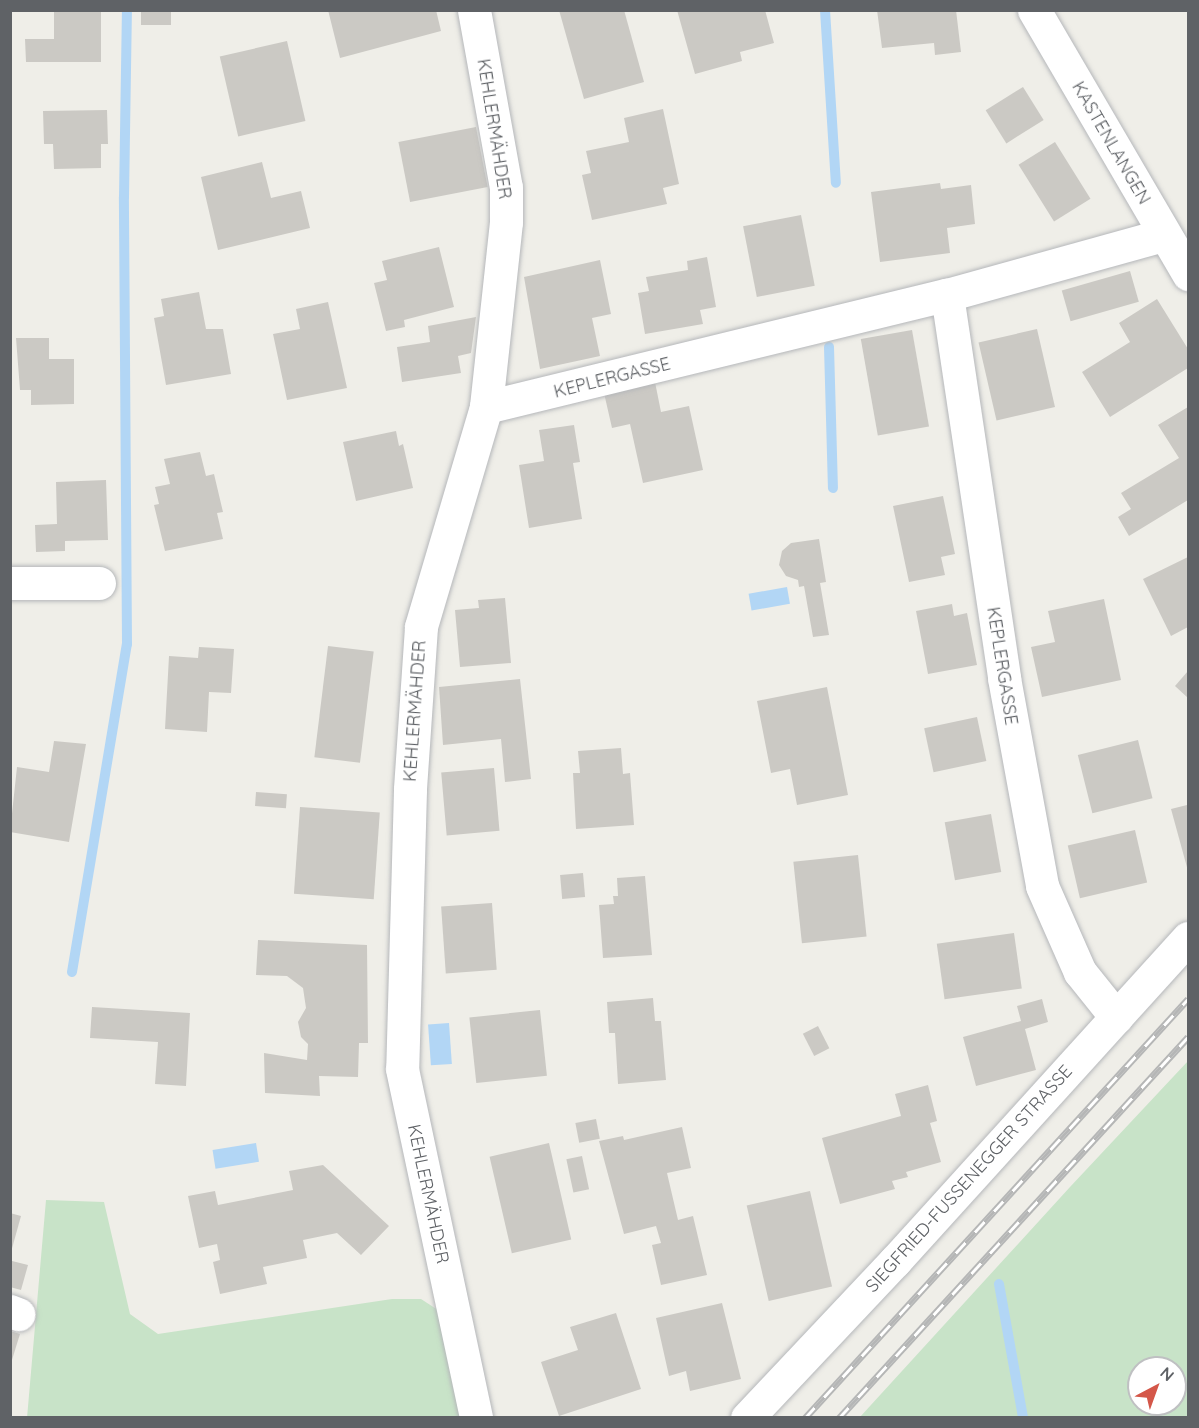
<!DOCTYPE html>
<meta charset="utf-8">
<style>
body{margin:0}
#map{position:relative;width:1199px;height:1428px;overflow:hidden;background:#efeee8;font-family:Quicksand,sans-serif}
div>[style]{position:absolute}
.green>*{inset:0;background:#c8e3c8}
.water>*{inset:0;background:#b2d6f5;transform-origin:0 0}
.stream>*{height:10px;margin:-5px;padding:0 5px;transform-origin:5px;border-radius:5px;background:#b2d6f5}
.building>*{inset:0;background:#cbc9c4;transform-origin:0 0}
.roads{filter:drop-shadow(0 0 2px #b5b7ba) drop-shadow(0 0 2px #b5b7ba)}
.minor>*{height:33px;margin:-16.5px;padding:0 16.5px;transform-origin:16.5px;border-radius:16.5px;background:#fff}
.rail>*{height:7px;margin-top:-3.5px;transform-origin:0;background:repeating-linear-gradient(90deg,#fff 0 14px,#b5b6b6 0 28px);box-sizing:border-box;border-block:2px solid #b5b6b6}
span{translate:-50% -50%;white-space:nowrap;text-align:center;line-height:1.15;-webkit-text-stroke:4.5px #fff;paint-order:stroke}
.street-label{font-size:18px;color:#5f6266}
.frame{position:absolute;inset:0;border:12px solid #5f6266;pointer-events:none}
.north{position:absolute;left:1127px;top:1356px;width:60px;height:60px;box-sizing:border-box;background:#fff;border:2px solid #bfc0c2;border-radius:50%;rotate:41deg;font-size:16px;font-weight:700;line-height:24px;text-align:center;color:#5f6266}
.north::after{content:'';display:block;margin:auto;width:21px;height:27px;background:#d45749;clip-path:polygon(50% 0,100% 100%,50% 72%,0 100%)}
</style>
<div id="map">
<div class="green">
<div style="clip-path:polygon(evenodd,1188px 1061px,1188px 1417px,860px 1417px,1070px 1187px,1188px 1061px,1139px 1368px,1175px 1368px,1175px 1404px,1139px 1404px,1139px 1368px)"></div>
<div style="clip-path:polygon(46px 1200px,104px 1202px,130px 1314px,158px 1334px,392px 1299px,421px 1299px,441px 1312px,463px 1418px,27px 1418px)"></div>
</div>
<div class="water">
<div style="left:787px;top:587px;width:17px;height:39px;rotate:80deg"></div>
<div style="left:449px;top:1023px;width:41px;height:21px;rotate:86deg"></div>
<div style="left:256px;top:1143px;width:19px;height:44px;rotate:81deg"></div>
</div>
<div class="stream">
<div style="left:825px;top:10px;width:173px;rotate:86.4deg"></div>
<div style="left:829px;top:347px;width:141px;rotate:88.4deg"></div>
<div style="left:72px;top:972px;width:333px;rotate:-80.5deg"></div>
<div style="left:127px;top:644px;width:447px;rotate:-90.4deg"></div>
<div style="left:124px;top:197px;width:187px;rotate:-89.1deg"></div>
<div style="left:999px;top:1284px;width:136px;rotate:79.8deg"></div>
</div>
<div class="building">
<div style="clip-path:polygon(54px 10px,101px 10px,101px 62px,26px 62px,25px 39px,54px 39px)"></div>
<div style="left:141px;top:10px;width:30px;height:15px"></div>
<div style="clip-path:polygon(328px 10px,436px 10px,441px 31px,340px 58px)"></div>
<div style="clip-path:polygon(559px 10px,624px 10px,644px 82px,584px 99px)"></div>
<div style="clip-path:polygon(677px 10px,765px 10px,774px 43px,740px 52px,742px 61px,695px 74px)"></div>
<div style="clip-path:polygon(877px 10px,956px 10px,961px 52px,935px 55px,934px 43px,882px 48px)"></div>
<div style="left:287px;top:41px;width:82px;height:69px;rotate:77deg"></div>
<div style="left:1023px;top:87px;width:39px;height:44px;rotate:58deg"></div>
<div style="clip-path:polygon(663px 109px,679px 184px,663px 188px,667px 204px,592px 220px,582px 175px,591px 173px,586px 151px,629px 142px,624px 118px)"></div>
<div style="clip-path:polygon(107px 110px,108px 144px,101px 144px,101px 168px,54px 169px,53px 144px,44px 144px,43px 111px)"></div>
<div style="left:476px;top:127px;width:61px;height:79px;rotate:79deg"></div>
<div style="left:1055px;top:142px;width:67px;height:43px;rotate:58deg"></div>
<div style="clip-path:polygon(262px 162px,271px 198px,301px 191px,310px 228px,218px 250px,201px 177px)"></div>
<div style="clip-path:polygon(940px 183px,941px 189px,971px 185px,975px 224px,947px 228px,950px 253px,880px 262px,871px 192px)"></div>
<div style="left:801px;top:215px;width:72px;height:59px;rotate:79deg"></div>
<div style="clip-path:polygon(439px 247px,454px 307px,404px 320px,405px 327px,386px 331px,374px 283px,387px 280px,382px 261px)"></div>
<div style="clip-path:polygon(707px 257px,716px 307px,700px 310px,703px 324px,645px 334px,638px 293px,649px 291px,646px 277px,688px 270px,687px 261px)"></div>
<div style="clip-path:polygon(600px 260px,611px 314px,592px 318px,600px 356px,540px 369px,524px 277px)"></div>
<div style="left:1130px;top:271px;width:32px;height:71px;rotate:74deg"></div>
<div style="clip-path:polygon(199px 292px,206px 329px,223px 329px,231px 374px,166px 385px,154px 318px,164px 316px,161px 299px)"></div>
<div style="clip-path:polygon(1157px 299px,1188px 349px,1188px 368px,1110px 417px,1082px 372px,1130px 342px,1119px 323px)"></div>
<div style="clip-path:polygon(328px 302px,347px 388px,287px 400px,273px 334px,300px 329px,296px 309px)"></div>
<div style="clip-path:polygon(476px 317px,471px 353px,458px 356px,461px 373px,402px 382px,397px 347px,430px 342px,428px 326px)"></div>
<div style="left:1037px;top:329px;width:80px;height:60px;rotate:77deg"></div>
<div style="left:912px;top:330px;width:98px;height:52px;rotate:80deg"></div>
<div style="clip-path:polygon(16px 338px,49px 338px,49px 359px,74px 359px,74px 404px,31px 405px,31px 390px,20px 390px)"></div>
<div style="clip-path:polygon(655px 382px,661px 412px,689px 406px,703px 470px,643px 483px,630px 424px,612px 428px,604px 393px)"></div>
<div style="clip-path:polygon(1188px 407px,1188px 500px,1129px 536px,1118px 517px,1131px 509px,1121px 493px,1179px 458px,1158px 425px)"></div>
<div style="clip-path:polygon(574px 425px,580px 462px,573px 463px,582px 519px,529px 528px,519px 465px,544px 461px,539px 430px)"></div>
<div style="clip-path:polygon(396px 431px,399px 446px,403px 444px,413px 488px,356px 501px,343px 442px)"></div>
<div style="clip-path:polygon(200px 452px,206px 476px,214px 474px,223px 512px,217px 513px,223px 539px,165px 551px,154px 505px,159px 504px,155px 487px,170px 484px,164px 459px)"></div>
<div style="clip-path:polygon(106px 480px,108px 540px,65px 541px,65px 551px,36px 552px,35px 525px,57px 524px,56px 482px)"></div>
<div style="clip-path:polygon(943px 496px,955px 554px,941px 557px,945px 575px,909px 582px,893px 506px)"></div>
<div style="clip-path:polygon(819px 539px,826px 582px,820px 583px,829px 635px,813px 637px,804px 586px,799px 587px,798px 580px,786px 576px,779px 565px,782px 551px,791px 543px)"></div>
<div style="clip-path:polygon(1188px 557px,1188px 627px,1171px 636px,1143px 579px)"></div>
<div style="clip-path:polygon(505px 598px,511px 663px,460px 667px,455px 610px,479px 608px,478px 600px)"></div>
<div style="clip-path:polygon(1104px 599px,1121px 680px,1042px 697px,1031px 647px,1055px 642px,1048px 611px)"></div>
<div style="clip-path:polygon(952px 604px,954px 616px,967px 613px,977px 665px,928px 674px,916px 611px)"></div>
<div style="left:328px;top:646px;width:46px;height:112px;rotate:7deg"></div>
<div style="clip-path:polygon(199px 647px,234px 649px,231px 693px,209px 692px,207px 732px,165px 729px,169px 656px,198px 658px)"></div>
<div style="clip-path:polygon(1188px 671px,1188px 698px,1175px 686px)"></div>
<div style="clip-path:polygon(520px 679px,531px 779px,505px 782px,501px 739px,443px 745px,439px 687px)"></div>
<div style="clip-path:polygon(827px 687px,848px 795px,797px 805px,790px 769px,771px 773px,757px 701px)"></div>
<div style="left:977px;top:717px;width:45px;height:54px;rotate:78deg"></div>
<div style="left:1138px;top:740px;width:60px;height:62px;rotate:76deg"></div>
<div style="clip-path:polygon(54px 741px,86px 744px,69px 842px,10px 832px,17px 767px,49px 772px)"></div>
<div style="clip-path:polygon(621px 748px,623px 774px,630px 773px,634px 825px,576px 829px,573px 773px,580px 773px,578px 751px)"></div>
<div style="left:494px;top:768px;width:63px;height:53px;rotate:85deg"></div>
<div style="left:256px;top:792px;width:31px;height:14px;rotate:4deg"></div>
<div style="clip-path:polygon(1187px 805px,1188px 809px,1188px 871px,1171px 809px)"></div>
<div style="left:300px;top:807px;width:80px;height:87px;rotate:4deg"></div>
<div style="left:991px;top:814px;width:59px;height:47px;rotate:80deg"></div>
<div style="left:1135px;top:830px;width:54px;height:69px;rotate:77deg"></div>
<div style="left:858px;top:855px;width:82px;height:65px;rotate:84deg"></div>
<div style="left:583px;top:873px;width:24px;height:23px;rotate:85deg"></div>
<div style="clip-path:polygon(645px 876px,652px 955px,603px 958px,599px 905px,614px 904px,613px 896px,618px 896px,617px 878px)"></div>
<div style="left:492px;top:903px;width:67px;height:51px;rotate:86deg"></div>
<div style="left:1014px;top:933px;width:56px;height:78px;rotate:82deg"></div>
<div style="clip-path:polygon(258px 940px,367px 945px,368px 1043px,359px 1043px,358px 1077px,319px 1076px,320px 1096px,265px 1093px,264px 1053px,307px 1060px,308px 1044px,301px 1037px,298px 1022px,306px 1008px,303px 988px,287px 976px,256px 975px)"></div>
<div style="clip-path:polygon(653px 998px,655px 1021px,661px 1021px,666px 1080px,618px 1084px,615px 1033px,609px 1033px,607px 1002px)"></div>
<div style="clip-path:polygon(1042px 999px,1048px 1022px,1025px 1029px,1036px 1070px,976px 1086px,963px 1037px,1021px 1021px,1017px 1006px)"></div>
<div style="clip-path:polygon(92px 1007px,190px 1013px,186px 1086px,155px 1084px,158px 1042px,90px 1038px)"></div>
<div style="left:540px;top:1010px;width:66px;height:71px;rotate:84deg"></div>
<div style="left:818px;top:1026px;width:25px;height:17px;rotate:63deg"></div>
<div style="clip-path:polygon(928px 1085px,937px 1121px,930px 1123px,941px 1162px,906px 1172px,908px 1177px,892px 1181px,895px 1189px,840px 1204px,822px 1138px,901px 1116px,895px 1094px)"></div>
<div style="left:596px;top:1119px;width:20px;height:21px;rotate:79deg"></div>
<div style="clip-path:polygon(682px 1127px,691px 1168px,667px 1173px,678px 1220px,693px 1216px,707px 1275px,661px 1285px,652px 1245px,661px 1243px,656px 1226px,624px 1234px,599px 1141px,623px 1136px,624px 1140px)"></div>
<div style="left:549px;top:1143px;width:99px;height:61px;rotate:77deg"></div>
<div style="left:582px;top:1156px;width:34px;height:16px;rotate:78deg"></div>
<div style="clip-path:polygon(323px 1165px,389px 1226px,361px 1255px,337px 1233px,303px 1240px,307px 1258px,263px 1267px,267px 1284px,220px 1294px,213px 1262px,220px 1260px,217px 1244px,199px 1248px,188px 1196px,215px 1191px,218px 1205px,293px 1190px,289px 1171px)"></div>
<div style="left:810px;top:1191px;width:98px;height:65px;rotate:77deg"></div>
<div style="clip-path:polygon(10px 1213px,21px 1216px,11px 1252px,10px 1251px)"></div>
<div style="clip-path:polygon(12px 1261px,28px 1265px,21px 1290px,10px 1287px)"></div>
<div style="clip-path:polygon(722px 1303px,741px 1379px,690px 1391px,686px 1371px,669px 1376px,656px 1318px)"></div>
<div style="clip-path:polygon(616px 1313px,641px 1389px,559px 1416px,541px 1362px,578px 1350px,570px 1327px)"></div>
<div style="clip-path:polygon(10px 1331px,20px 1334px,11px 1363px,10px 1363px)"></div>
</div>
<div class="roads">
<div class="minor">
<div style="left:474px;top:10px;width:180px;rotate:79.8deg"></div>
<div style="left:506px;top:187px;width:35px;rotate:90deg"></div>
<div style="left:506px;top:222px;width:186px;rotate:96.2deg"></div>
<div style="left:486px;top:407px;width:229px;rotate:106.5deg"></div>
<div style="left:421px;top:627px;width:163px;rotate:93.9deg"></div>
<div style="left:410px;top:790px;width:279px;rotate:91.6deg"></div>
<div style="left:402px;top:1069px;width:357px;rotate:78deg"></div>
<div style="left:1034px;top:10px;width:306px;rotate:59.7deg"></div>
<div style="left:947px;top:295px;width:387px;rotate:81.5deg"></div>
<div style="left:1004px;top:678px;width:211px;rotate:79.6deg"></div>
<div style="left:1042px;top:886px;width:94px;rotate:66.2deg"></div>
<div style="left:1080px;top:972px;width:58px;rotate:51.3deg"></div>
<div style="left:486px;top:407px;width:474px;rotate:-13.7deg"></div>
<div style="left:947px;top:295px;width:225px;rotate:-15.5deg"></div>
<div style="left:10px;top:583px;width:89px"></div>
<div style="left:10px;top:1311px;width:9px;rotate:21deg"></div>
<div style="left:747px;top:1418px;width:216px;rotate:-46.7deg"></div>
<div style="left:895px;top:1261px;width:436px;rotate:-47.8deg"></div>
</div>
</div>
<div class="rail">
<div style="left:805px;top:1418px;width:568px;rotate:-47.57deg"></div>
<div style="left:839px;top:1418px;width:517px;rotate:-47.51deg"></div>
</div>
<div class="street-label">
<span style="left:494px;top:129px;rotate:81deg">KEHLERMÄHDER</span>
<span style="left:1111px;top:143px;rotate:60deg">KASTENLANGEN</span>
<span style="left:612px;top:378px;rotate:-14deg">KEPLERGASSE</span>
<span style="left:1002px;top:666px;rotate:81deg">KEPLERGASSE</span>
<span style="left:415px;top:711px;rotate:-86deg">KEHLERMÄHDER</span>
<span style="left:969px;top:1179px;rotate:-48deg">SIEGFRIED-FUSSENEGGER STRASSE</span>
<span style="left:428px;top:1194px;rotate:78deg">KEHLERMÄHDER</span>
</div>
<div class="frame"></div>
<div class="north">N</div>
</div>
